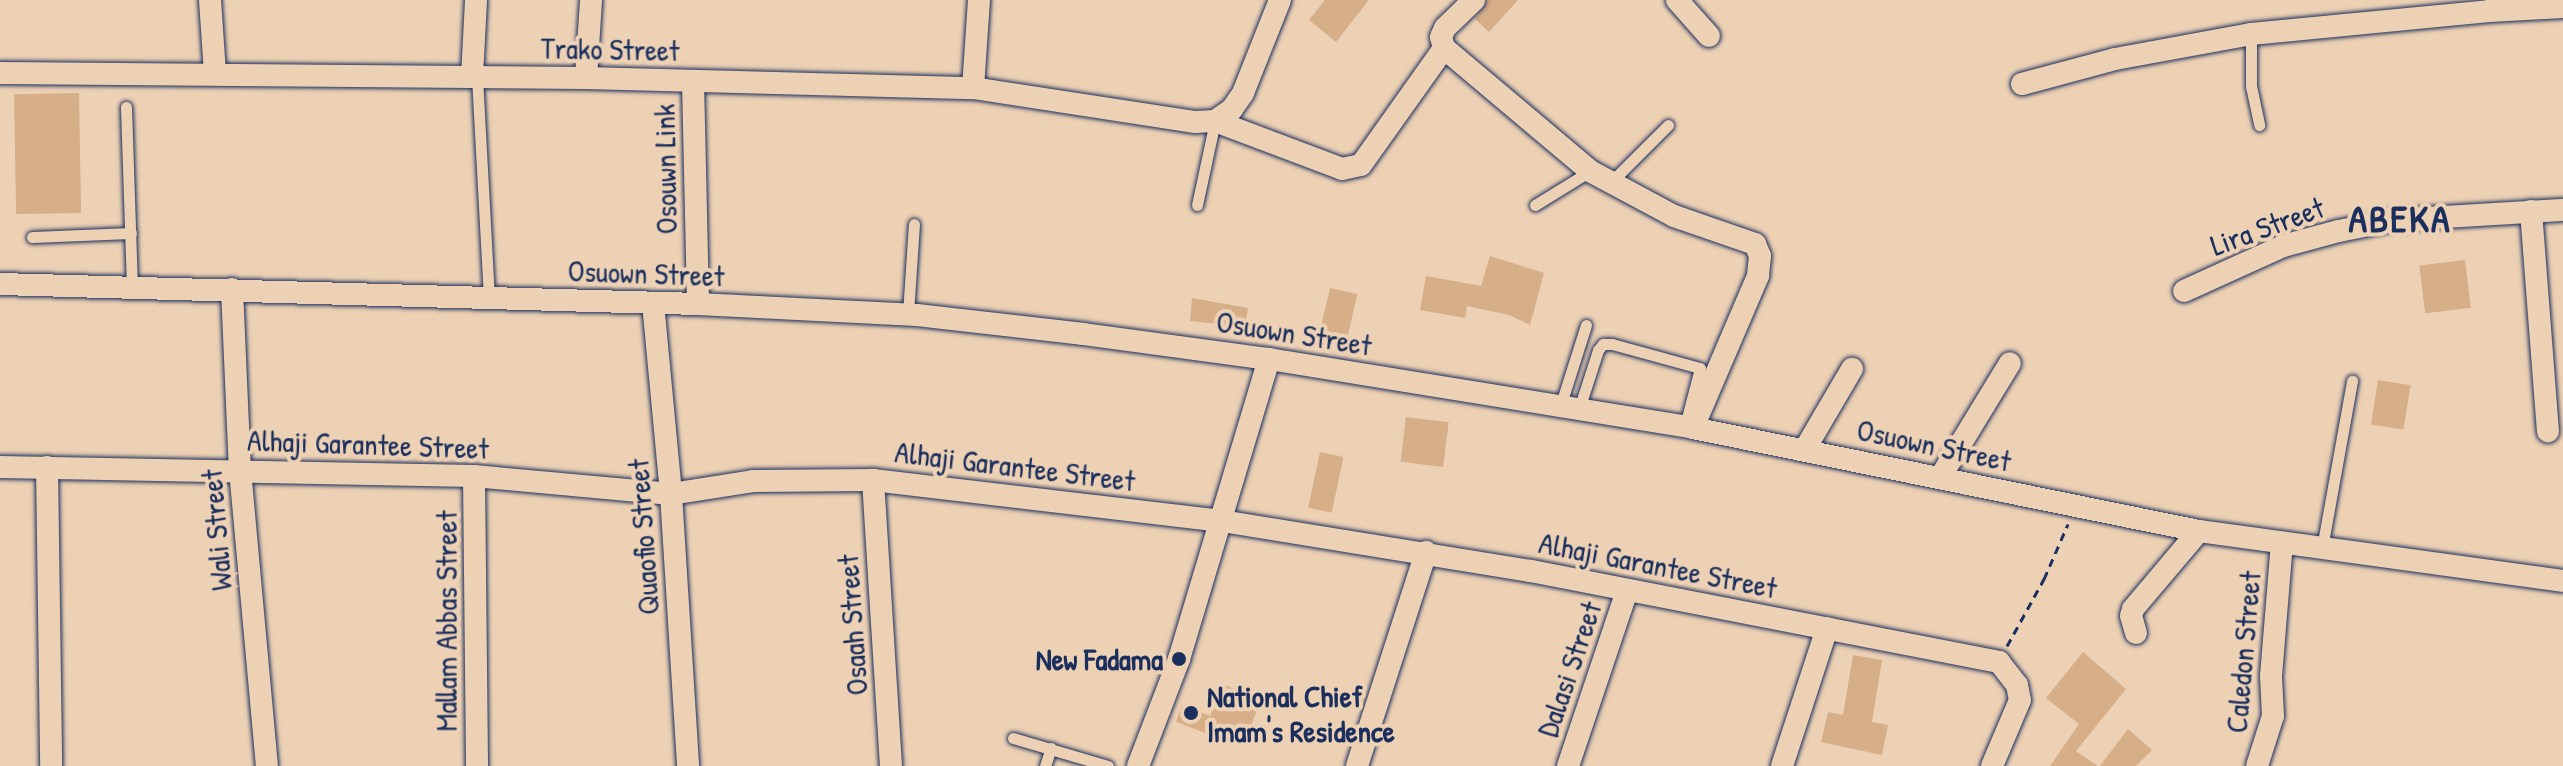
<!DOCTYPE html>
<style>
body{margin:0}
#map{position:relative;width:2563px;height:766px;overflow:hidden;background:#edd1b4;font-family:"Patrick Hand",sans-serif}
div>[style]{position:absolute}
.building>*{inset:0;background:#d6ae87;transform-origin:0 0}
.path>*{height:3px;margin-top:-1.5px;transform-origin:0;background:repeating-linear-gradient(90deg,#1b2f5e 0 8px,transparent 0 14px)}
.roads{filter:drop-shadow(0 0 2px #1b2f5e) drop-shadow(0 0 2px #1b2f5e)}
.lane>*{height:11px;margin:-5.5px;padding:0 5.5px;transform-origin:5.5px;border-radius:5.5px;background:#edd1b4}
.street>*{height:22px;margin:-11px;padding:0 11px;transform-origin:11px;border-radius:11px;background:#edd1b4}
.dots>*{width:22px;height:22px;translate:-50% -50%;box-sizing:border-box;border:4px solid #edd1b4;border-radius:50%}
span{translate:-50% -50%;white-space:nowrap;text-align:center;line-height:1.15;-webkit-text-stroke:8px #edd1b4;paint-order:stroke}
.street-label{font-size:30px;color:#1b2f5e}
.poi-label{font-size:30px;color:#1b2f5e;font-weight:700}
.right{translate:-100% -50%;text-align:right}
.left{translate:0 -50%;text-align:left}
.district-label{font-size:38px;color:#1b2f5e;font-weight:700;letter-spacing:2px}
</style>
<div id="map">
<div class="building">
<div style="clip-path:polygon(1325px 0,1369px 0,1336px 42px,1309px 20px)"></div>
<div style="clip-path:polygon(1488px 0,1518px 0,1489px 32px,1475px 19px)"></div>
<div style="left:79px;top:93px;width:120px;height:65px;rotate:89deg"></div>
<div style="clip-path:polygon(1490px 256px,1544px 273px,1530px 325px,1509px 315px,1467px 306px,1465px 318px,1420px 310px,1426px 276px,1481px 286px)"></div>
<div style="left:2465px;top:260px;width:48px;height:46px;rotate:83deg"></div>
<div style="left:1330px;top:288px;width:28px;height:44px;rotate:13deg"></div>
<div style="clip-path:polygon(1192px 298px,1248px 308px,1245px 327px,1190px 321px)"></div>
<div style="left:2378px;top:380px;width:33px;height:45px;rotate:9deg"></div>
<div style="left:1406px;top:417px;width:43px;height:45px;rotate:7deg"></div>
<div style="left:1320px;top:452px;width:24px;height:57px;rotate:12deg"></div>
<div style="clip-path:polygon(2083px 652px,2126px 689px,2076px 751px,2098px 766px,2050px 766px,2079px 724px,2046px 698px)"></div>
<div style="clip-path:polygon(1853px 655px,1882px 660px,1872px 722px,1888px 725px,1882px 755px,1821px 742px,1828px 712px,1843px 715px)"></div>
<div style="clip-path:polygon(1222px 684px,1261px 699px,1243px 747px,1176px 722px,1182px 705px,1210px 716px)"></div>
<div style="clip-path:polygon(2128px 729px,2152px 750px,2136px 766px,2100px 766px)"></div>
</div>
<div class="path">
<div style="left:2007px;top:646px;width:77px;rotate:-61.1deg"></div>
<div style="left:2044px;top:579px;width:60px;rotate:-66.4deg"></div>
</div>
<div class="roads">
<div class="lane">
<div style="left:2251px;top:34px;width:52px;rotate:90deg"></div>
<div style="left:2251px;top:86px;width:40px;rotate:78deg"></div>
<div style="left:477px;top:77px;width:221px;rotate:86.9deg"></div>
<div style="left:126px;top:107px;width:180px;rotate:88.1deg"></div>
<div style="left:1610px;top:183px;width:82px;rotate:-45deg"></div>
<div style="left:1197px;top:205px;width:86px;rotate:-77.9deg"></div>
<div style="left:1535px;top:205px;width:65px;rotate:-31.7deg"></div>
<div style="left:32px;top:237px;width:99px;rotate:-2.3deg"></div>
<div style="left:908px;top:314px;width:90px;rotate:-86.2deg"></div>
<div style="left:1560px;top:407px;width:86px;rotate:-72.4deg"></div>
<div style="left:1579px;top:409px;width:62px;rotate:-72.1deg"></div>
<div style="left:1598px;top:350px;width:8px;rotate:-50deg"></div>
<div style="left:1603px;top:344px;width:9px"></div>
<div style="left:1612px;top:344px;width:91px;rotate:15.3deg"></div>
<div style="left:1700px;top:368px;width:52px;rotate:104.6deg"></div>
<div style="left:2322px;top:548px;width:170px;rotate:-79.8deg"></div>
<div style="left:1013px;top:738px;width:99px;rotate:16.4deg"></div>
<div style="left:1045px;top:766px;width:19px;rotate:-72deg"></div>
</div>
<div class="street">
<div style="left:210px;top:0;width:74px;rotate:86.1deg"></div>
<div style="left:1474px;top:0;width:40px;rotate:136deg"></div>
<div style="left:1445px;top:28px;width:10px;rotate:114deg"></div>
<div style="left:1441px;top:37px;width:11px;rotate:75deg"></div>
<div style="left:1444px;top:48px;width:191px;rotate:40.1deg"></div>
<div style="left:1590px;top:171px;width:95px;rotate:28.2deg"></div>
<div style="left:1674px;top:216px;width:86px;rotate:19.1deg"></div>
<div style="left:1755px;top:244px;width:13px;rotate:67deg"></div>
<div style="left:1760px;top:256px;width:20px;rotate:96deg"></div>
<div style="left:1758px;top:276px;width:165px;rotate:113.2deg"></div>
<div style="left:1677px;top:0;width:48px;rotate:48.4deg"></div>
<div style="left:0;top:73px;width:586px;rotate:0.49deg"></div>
<div style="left:586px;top:78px;width:387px;rotate:1.5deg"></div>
<div style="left:973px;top:88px;width:225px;rotate:8.7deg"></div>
<div style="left:1195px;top:122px;width:20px;rotate:-3deg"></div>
<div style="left:1215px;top:121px;width:136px;rotate:20.7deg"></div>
<div style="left:1342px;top:169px;width:19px;rotate:-12deg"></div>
<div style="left:1361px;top:165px;width:143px;rotate:-54.6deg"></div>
<div style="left:472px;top:77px;width:77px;rotate:-87deg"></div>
<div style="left:586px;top:78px;width:78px;rotate:-86.3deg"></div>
<div style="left:693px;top:81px;width:223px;rotate:88.7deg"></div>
<div style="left:2022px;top:84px;width:96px;rotate:-15deg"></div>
<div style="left:2115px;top:59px;width:138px;rotate:-10.4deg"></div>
<div style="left:2251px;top:34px;width:239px;rotate:-5.5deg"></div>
<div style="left:2489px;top:11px;width:74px;rotate:-3.1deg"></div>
<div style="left:973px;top:88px;width:88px;rotate:-86.1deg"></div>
<div style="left:1215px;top:121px;width:21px;rotate:-35deg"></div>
<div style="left:1232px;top:109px;width:19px;rotate:-55deg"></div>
<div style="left:1243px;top:93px;width:100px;rotate:-68.3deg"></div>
<div style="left:2531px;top:211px;width:221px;rotate:85.6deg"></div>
<div style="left:0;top:284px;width:698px;rotate:1.64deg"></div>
<div style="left:698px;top:304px;width:219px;rotate:2.9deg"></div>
<div style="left:917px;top:315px;width:168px;rotate:6.5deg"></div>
<div style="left:1084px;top:334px;width:187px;rotate:7.7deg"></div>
<div style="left:1269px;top:359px;width:430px;rotate:9.2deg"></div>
<div style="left:1693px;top:428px;width:516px;rotate:11.51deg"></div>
<div style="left:2199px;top:531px;width:367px;rotate:7.8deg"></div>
<div style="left:232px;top:289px;width:181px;rotate:87.5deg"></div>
<div style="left:240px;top:470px;width:297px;rotate:84.8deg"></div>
<div style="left:2184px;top:291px;width:109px;rotate:-24.4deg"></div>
<div style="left:2283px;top:246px;width:58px;rotate:-15deg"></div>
<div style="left:2339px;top:231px;width:55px;rotate:-11.5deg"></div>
<div style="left:2393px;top:220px;width:170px;rotate:-3.4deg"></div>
<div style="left:653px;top:303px;width:192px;rotate:84.6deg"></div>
<div style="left:671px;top:494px;width:273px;rotate:86.4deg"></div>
<div style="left:1805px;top:449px;width:93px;rotate:-59.6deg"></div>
<div style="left:0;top:467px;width:474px;rotate:1.1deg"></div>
<div style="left:474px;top:476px;width:198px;rotate:5.2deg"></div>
<div style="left:671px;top:494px;width:83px;rotate:-9deg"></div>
<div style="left:753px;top:481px;width:120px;rotate:-0.5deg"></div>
<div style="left:873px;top:480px;width:351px;rotate:6.7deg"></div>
<div style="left:1222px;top:521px;width:313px;rotate:9.2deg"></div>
<div style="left:1531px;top:571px;width:477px;rotate:11deg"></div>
<div style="left:1999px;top:662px;width:29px;rotate:52deg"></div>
<div style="left:2017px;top:685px;width:15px;rotate:79deg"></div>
<div style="left:2020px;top:700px;width:72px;rotate:113deg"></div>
<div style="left:47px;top:467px;width:299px;rotate:89.2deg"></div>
<div style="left:474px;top:476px;width:290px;rotate:89.4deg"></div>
<div style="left:1941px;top:476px;width:132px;rotate:-58.6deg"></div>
<div style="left:873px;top:480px;width:287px;rotate:86.4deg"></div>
<div style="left:2136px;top:633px;width:18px;rotate:-106deg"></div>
<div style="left:2131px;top:616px;width:7px;rotate:-74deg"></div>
<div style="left:2133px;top:609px;width:102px;rotate:-49.8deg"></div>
<div style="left:1138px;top:766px;width:115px;rotate:-69deg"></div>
<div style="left:1179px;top:659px;width:313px;rotate:-73.3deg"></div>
<div style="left:1357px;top:766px;width:225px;rotate:-72.1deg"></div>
<div style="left:1568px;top:766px;width:185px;rotate:-71.4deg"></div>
<div style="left:1782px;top:766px;width:145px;rotate:-71.9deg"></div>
<div style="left:2257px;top:766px;width:52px;rotate:-72.3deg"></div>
<div style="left:2273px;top:716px;width:40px;rotate:-92.9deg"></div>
<div style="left:2271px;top:676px;width:134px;rotate:-85.3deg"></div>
</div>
</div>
<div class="dots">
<div style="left:1179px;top:659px;background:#1b2f5e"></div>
<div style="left:1191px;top:713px;background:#1b2f5e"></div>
</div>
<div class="street-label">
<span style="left:610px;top:49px;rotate:1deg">Trako Street</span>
<span style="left:665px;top:169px;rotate:-91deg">Osouwn Link</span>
<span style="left:2267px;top:226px;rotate:-20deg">Lira Street</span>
<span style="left:646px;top:273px;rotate:2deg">Osuown Street</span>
<span style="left:1294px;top:333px;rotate:9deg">Osuown Street</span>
<span style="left:368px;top:444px;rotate:2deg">Alhaji Garantee Street</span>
<span style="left:1934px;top:445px;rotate:12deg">Osuown Street</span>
<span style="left:1015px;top:466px;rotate:7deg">Alhaji Garantee Street</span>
<span style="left:216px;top:530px;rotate:-95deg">Wali Street</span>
<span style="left:643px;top:537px;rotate:-94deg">Quaofio Street</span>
<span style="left:1658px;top:565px;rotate:11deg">Alhaji Garantee Street</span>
<span style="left:446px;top:621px;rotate:-90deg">Mallam Abbas Street</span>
<span style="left:852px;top:625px;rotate:-94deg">Osaah Street</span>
<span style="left:2243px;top:652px;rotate:-85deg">Caledon Street</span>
<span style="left:1569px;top:669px;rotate:-71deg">Dalasi Street</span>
</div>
<div class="poi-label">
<span class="right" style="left:1163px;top:659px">New Fadama</span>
<span class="left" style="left:1207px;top:713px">National Chief<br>Imam's Residence</span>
</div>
<div class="district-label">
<span style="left:2400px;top:219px">ABEKA</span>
</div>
</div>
